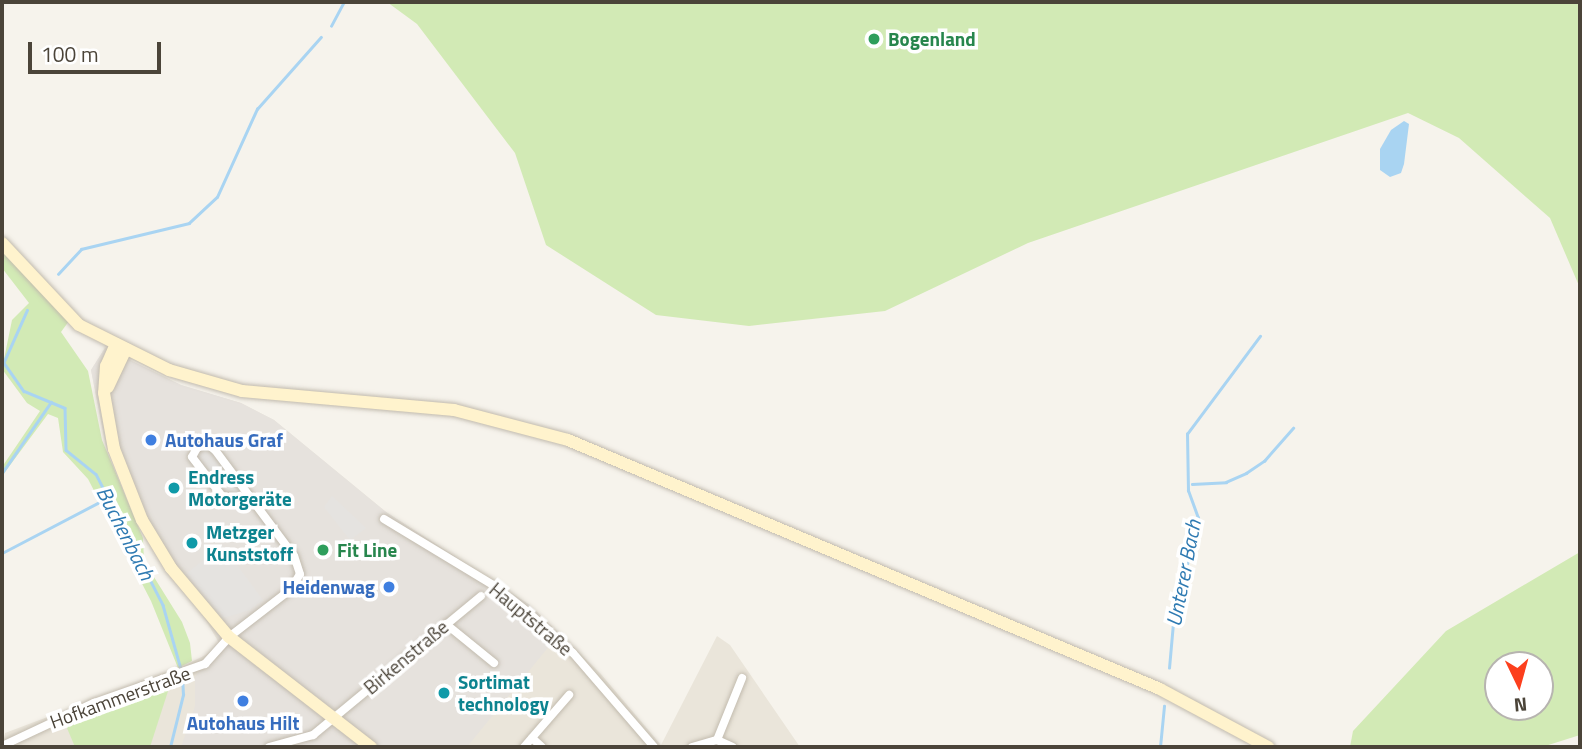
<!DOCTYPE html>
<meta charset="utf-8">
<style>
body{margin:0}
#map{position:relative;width:1582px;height:749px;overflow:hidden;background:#f6f3ec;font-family:"Titillium Web",sans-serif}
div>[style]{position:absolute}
.residential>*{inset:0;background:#eae5da}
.industrial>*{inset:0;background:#e6e2dd}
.green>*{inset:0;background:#d2eab5}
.parking>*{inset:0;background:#e5e3e0}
.water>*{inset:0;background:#a9d4f2}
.stream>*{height:2.5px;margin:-1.25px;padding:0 1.25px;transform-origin:1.25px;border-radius:1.25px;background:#a9d4f2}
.roads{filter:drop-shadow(0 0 2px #c2bbae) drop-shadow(0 0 2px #c2bbae)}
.street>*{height:8px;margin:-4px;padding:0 4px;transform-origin:4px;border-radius:4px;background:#fff}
.secondary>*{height:12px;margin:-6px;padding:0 6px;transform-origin:6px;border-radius:6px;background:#fff3cd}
.dots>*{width:19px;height:19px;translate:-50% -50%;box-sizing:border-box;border:4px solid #fff;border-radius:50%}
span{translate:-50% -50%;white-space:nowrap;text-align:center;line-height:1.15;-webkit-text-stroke:7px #fff;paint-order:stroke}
.leisure-label{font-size:19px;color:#27864d;font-weight:700}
.left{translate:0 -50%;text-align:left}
.shop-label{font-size:19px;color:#366cbe;font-weight:700}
.right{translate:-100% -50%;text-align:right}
.culture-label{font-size:19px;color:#0d838f;font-weight:700}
.street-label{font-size:19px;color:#4b4439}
.water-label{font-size:21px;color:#2e7ab2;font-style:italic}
.frame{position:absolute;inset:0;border:4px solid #4b4439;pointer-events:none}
.north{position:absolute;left:1484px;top:651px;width:70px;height:70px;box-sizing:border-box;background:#fff;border:2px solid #b7b4b0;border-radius:50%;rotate:175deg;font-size:19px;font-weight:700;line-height:28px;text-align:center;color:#4b4439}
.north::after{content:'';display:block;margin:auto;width:24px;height:32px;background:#fc3f1d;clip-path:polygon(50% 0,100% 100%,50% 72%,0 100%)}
.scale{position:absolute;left:28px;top:42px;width:133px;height:32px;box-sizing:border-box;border:4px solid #4b4439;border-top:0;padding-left:9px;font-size:21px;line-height:24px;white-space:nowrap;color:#4b4439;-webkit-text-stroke:5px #fff;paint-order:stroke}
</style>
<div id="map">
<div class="residential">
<div style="clip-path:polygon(105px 348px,181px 385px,241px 403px,274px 420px,386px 512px,532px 607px,600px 673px,661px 745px,717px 636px,730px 645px,800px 747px,2px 747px,5px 733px,178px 668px,206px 655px,219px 643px,106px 446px,91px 370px)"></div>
</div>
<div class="industrial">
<div style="clip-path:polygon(105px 348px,181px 385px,241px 403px,274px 420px,386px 512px,530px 605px,559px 634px,467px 747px,181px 747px,195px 706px,195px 677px,219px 642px,212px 624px,137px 519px,106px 446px,91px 370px)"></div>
</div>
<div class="green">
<div style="clip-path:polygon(387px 2px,1580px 2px,1580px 288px,1550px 218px,1459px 138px,1408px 113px,1028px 243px,885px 311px,749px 326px,656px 315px,546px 245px,515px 153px,417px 24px)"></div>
<div style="clip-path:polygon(2px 251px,69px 321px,61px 332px,88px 371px,102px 440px,143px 538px,144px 561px,182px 622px,190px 643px,192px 661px,178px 668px,151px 601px,88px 479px,63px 452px,58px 418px,48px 414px,2px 476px,2px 467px,40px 411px,27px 403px,2px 369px,12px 320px,29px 303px,2px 268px)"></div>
<div style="clip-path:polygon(evenodd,1580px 552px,1580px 735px,1542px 747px,1350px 747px,1353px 731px,1446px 631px,1580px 552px,1540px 665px,1540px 707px,1498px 707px,1498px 665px,1540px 665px)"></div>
<div style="clip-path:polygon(170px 685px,150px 747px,75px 747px,64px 721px)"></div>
</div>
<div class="parking">
<div style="clip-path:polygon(207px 444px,252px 501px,222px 496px,192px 457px)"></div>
<div style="clip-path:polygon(332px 496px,366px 528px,350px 540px,324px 507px)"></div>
<div style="clip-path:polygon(222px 545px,263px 600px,250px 610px,223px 618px,186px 574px)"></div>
</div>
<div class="water">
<div style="clip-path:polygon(1404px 121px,1409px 124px,1404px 164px,1401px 173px,1390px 177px,1380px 170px,1380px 149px,1391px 130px)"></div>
</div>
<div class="stream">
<div style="left:331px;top:26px;width:27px;rotate:-62deg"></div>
<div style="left:58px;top:274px;width:34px;rotate:-47deg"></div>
<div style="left:81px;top:249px;width:111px;rotate:-13.5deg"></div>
<div style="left:189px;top:223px;width:38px;rotate:-43deg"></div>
<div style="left:217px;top:197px;width:97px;rotate:-65.6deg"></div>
<div style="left:257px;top:109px;width:96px;rotate:-48.4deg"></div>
<div style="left:2px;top:360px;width:38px;rotate:55deg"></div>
<div style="left:24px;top:391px;width:44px;rotate:22.5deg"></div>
<div style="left:65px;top:408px;width:42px;rotate:88.6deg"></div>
<div style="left:66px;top:450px;width:38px;rotate:39deg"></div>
<div style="left:96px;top:474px;width:147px;rotate:62.9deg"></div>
<div style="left:163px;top:605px;width:66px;rotate:74.3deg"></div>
<div style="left:2px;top:366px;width:61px;rotate:-65.9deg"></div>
<div style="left:2px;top:473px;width:86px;rotate:-55.4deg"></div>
<div style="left:1192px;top:484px;width:34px;rotate:-3deg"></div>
<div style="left:1226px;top:482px;width:22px;rotate:-24deg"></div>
<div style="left:1246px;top:473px;width:22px;rotate:-34deg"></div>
<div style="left:1264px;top:461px;width:44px;rotate:-48.7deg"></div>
<div style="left:2px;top:553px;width:119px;rotate:-27.6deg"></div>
<div style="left:1169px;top:668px;width:45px;rotate:-84.9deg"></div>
<div style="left:1173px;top:623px;width:108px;rotate:-76.6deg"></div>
<div style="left:1198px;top:518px;width:29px;rotate:-110deg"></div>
<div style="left:1188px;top:491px;width:57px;rotate:-91deg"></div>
<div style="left:1187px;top:434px;width:122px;rotate:-53.3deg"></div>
<div style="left:170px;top:747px;width:54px;rotate:-76deg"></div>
<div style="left:183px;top:695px;width:20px;rotate:-93deg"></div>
<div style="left:1160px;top:747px;width:41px;rotate:-84.4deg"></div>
</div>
<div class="roads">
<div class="street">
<div style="left:384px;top:519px;width:127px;rotate:31.2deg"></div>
<div style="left:493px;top:585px;width:46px;rotate:37.9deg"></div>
<div style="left:529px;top:613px;width:59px;rotate:42.3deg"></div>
<div style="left:573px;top:653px;width:124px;rotate:49.2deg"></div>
<div style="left:446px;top:624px;width:62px;rotate:39.1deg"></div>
<div style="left:532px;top:738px;width:13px;rotate:42deg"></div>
<div style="left:717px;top:740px;width:17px;rotate:24deg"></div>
<div style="left:2px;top:746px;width:102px;rotate:-25.1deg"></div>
<div style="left:94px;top:703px;width:118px;rotate:-19.4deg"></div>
<div style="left:205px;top:664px;width:36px;rotate:-48deg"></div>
<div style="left:229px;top:637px;width:78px;rotate:-37.7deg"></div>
<div style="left:291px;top:589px;width:17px;rotate:-59deg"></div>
<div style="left:300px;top:574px;width:19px;rotate:-108deg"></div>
<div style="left:294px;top:556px;width:132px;rotate:-126.7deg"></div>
<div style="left:215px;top:450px;width:10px;rotate:-143deg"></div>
<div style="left:207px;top:444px;width:11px;rotate:158deg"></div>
<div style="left:197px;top:448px;width:10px;rotate:119deg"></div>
<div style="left:192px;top:457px;width:49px;rotate:52.4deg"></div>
<div style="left:222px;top:496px;width:30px;rotate:9deg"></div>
<div style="left:269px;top:747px;width:46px;rotate:-15.3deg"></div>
<div style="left:313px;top:735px;width:218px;rotate:-39.6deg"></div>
<div style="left:524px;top:747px;width:69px;rotate:-49.1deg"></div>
<div style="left:692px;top:747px;width:26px;rotate:-16deg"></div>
<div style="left:717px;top:740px;width:67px;rotate:-68deg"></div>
</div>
<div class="secondary">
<div style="left:2px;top:243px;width:112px;rotate:46.8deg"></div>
<div style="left:79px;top:325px;width:101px;rotate:26.6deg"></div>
<div style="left:169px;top:370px;width:76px;rotate:16deg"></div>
<div style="left:242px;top:391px;width:213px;rotate:5.1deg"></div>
<div style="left:454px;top:410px;width:118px;rotate:14.7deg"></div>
<div style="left:568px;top:440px;width:642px;rotate:22.81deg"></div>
<div style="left:1160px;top:689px;width:123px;rotate:28.2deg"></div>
<div style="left:116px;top:344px;width:24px;rotate:114deg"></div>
<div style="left:106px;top:366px;width:27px;rotate:94deg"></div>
<div style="left:104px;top:393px;width:57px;rotate:79.9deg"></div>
<div style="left:114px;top:449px;width:76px;rotate:68.5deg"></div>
<div style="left:142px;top:520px;width:56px;rotate:58.9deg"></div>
<div style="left:171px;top:568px;width:90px;rotate:50deg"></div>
<div style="left:229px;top:637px;width:180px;rotate:37.8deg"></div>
<div style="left:108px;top:387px;width:42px;rotate:-64.7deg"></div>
</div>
</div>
<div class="dots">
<div style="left:874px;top:39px;background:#2e9e5b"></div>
<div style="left:151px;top:440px;background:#3f7fe0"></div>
<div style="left:174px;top:488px;background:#0f9aa8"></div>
<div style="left:192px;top:543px;background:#0f9aa8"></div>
<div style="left:323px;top:550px;background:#2e9e5b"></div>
<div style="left:389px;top:587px;background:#3f7fe0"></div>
<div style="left:444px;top:693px;background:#0f9aa8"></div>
<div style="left:243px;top:701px;background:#3f7fe0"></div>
</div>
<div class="leisure-label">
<span class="left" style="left:888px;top:39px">Bogenland</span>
<span class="left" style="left:337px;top:550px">Fit Line</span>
</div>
<div class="shop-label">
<span class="left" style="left:165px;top:440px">Autohaus Graf</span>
<span class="right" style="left:375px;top:587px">Heidenwag</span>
<span style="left:243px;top:723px">Autohaus Hilt</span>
</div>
<div class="culture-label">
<span class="left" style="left:188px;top:488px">Endress<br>Motorgeräte</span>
<span class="left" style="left:206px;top:543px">Metzger<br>Kunststoff</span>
<span class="left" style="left:458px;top:693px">Sortimat<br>technology</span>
</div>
<div class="street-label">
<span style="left:531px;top:619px;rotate:40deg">Hauptstraße</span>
<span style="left:406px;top:657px;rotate:-40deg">Birkenstraße</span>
<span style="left:120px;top:697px;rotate:-20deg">Hofkammerstraße</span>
</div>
<div class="water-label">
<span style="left:126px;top:533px;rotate:63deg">Buchenbach</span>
<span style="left:1183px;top:573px;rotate:-79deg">Unterer Bach</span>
</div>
<div class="frame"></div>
<div class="north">N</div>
<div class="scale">100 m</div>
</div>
